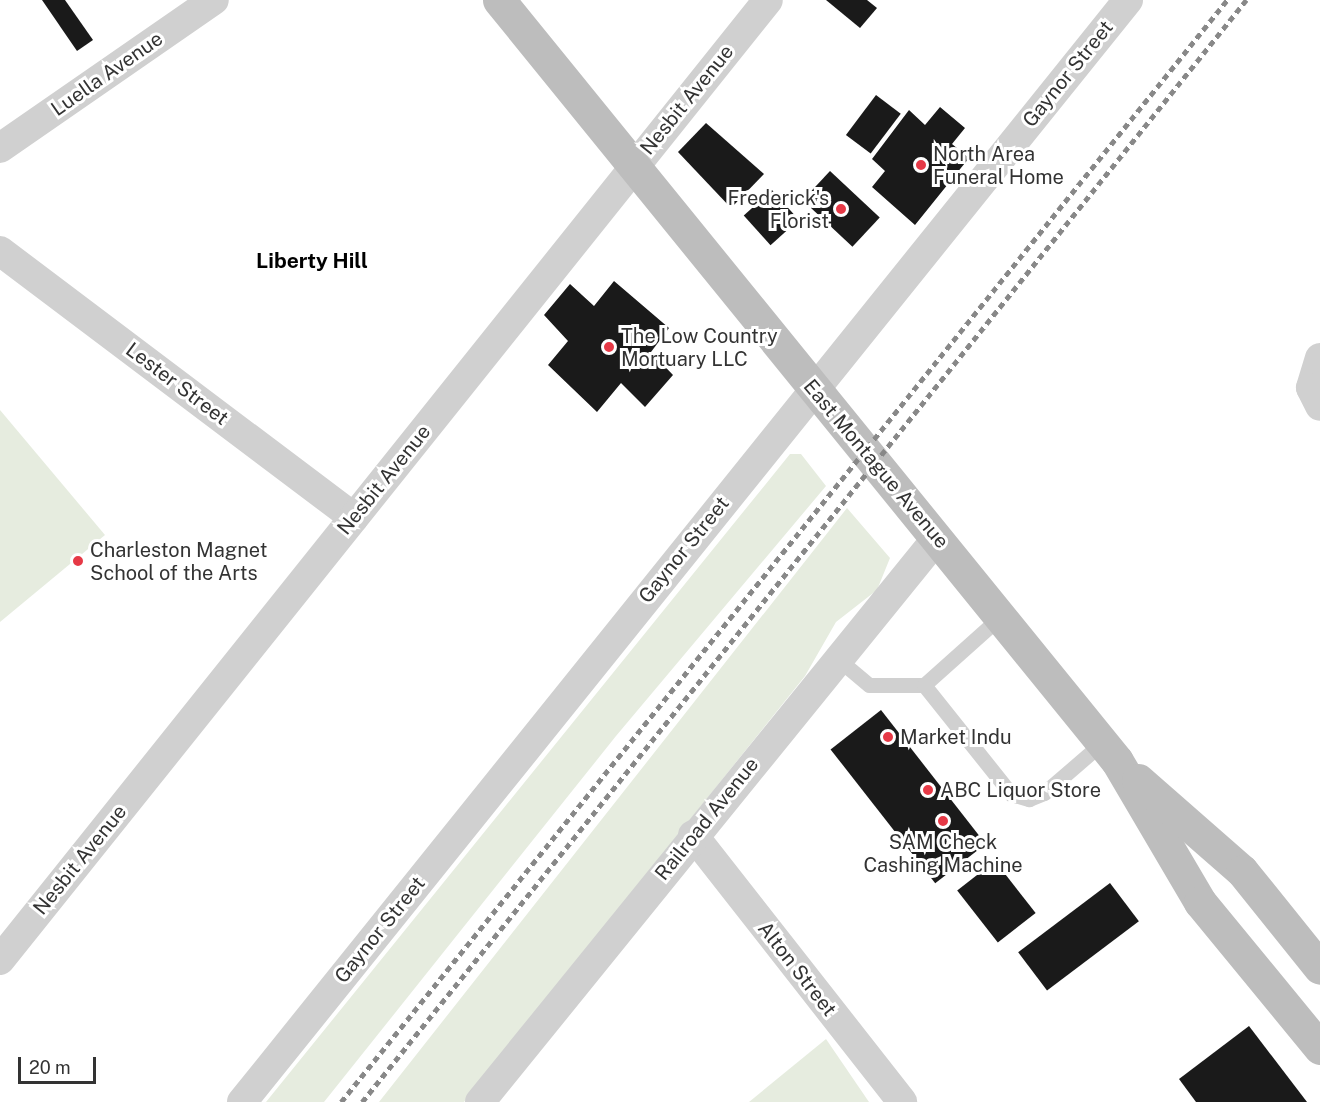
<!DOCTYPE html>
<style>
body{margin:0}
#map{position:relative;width:1320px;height:1102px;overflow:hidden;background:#fff;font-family:"Public Sans",sans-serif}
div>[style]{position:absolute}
.green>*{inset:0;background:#e6ecdf}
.building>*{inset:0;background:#1a1a1a;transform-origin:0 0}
.lane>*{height:15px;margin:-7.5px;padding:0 7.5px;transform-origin:7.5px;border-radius:7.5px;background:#d0d0d0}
.street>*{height:30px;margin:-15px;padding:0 15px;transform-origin:15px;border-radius:15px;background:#d0d0d0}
.secondary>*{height:33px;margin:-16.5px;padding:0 16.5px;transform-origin:16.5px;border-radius:16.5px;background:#bdbdbd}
.rail>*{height:4.5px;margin-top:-2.25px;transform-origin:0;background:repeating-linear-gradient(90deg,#888 0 6px,transparent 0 10.5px)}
.dots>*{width:16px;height:16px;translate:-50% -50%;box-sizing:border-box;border:3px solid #fff;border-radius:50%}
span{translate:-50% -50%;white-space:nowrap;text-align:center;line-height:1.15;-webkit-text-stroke:6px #fff;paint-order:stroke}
.street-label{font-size:20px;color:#333}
.poi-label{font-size:20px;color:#333}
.left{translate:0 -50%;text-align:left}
.right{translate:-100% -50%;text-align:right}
.neighbourhood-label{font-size:21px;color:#000;font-weight:700}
.scale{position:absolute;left:18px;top:1057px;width:78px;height:27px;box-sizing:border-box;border:3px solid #333;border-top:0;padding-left:8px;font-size:18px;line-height:21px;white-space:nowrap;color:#333;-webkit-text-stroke:4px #fff;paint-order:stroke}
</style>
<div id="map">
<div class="green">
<div style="clip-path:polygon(0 410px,105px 535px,0 622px)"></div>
<div style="clip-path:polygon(790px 454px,801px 454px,826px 486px,616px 736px,324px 1102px,266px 1102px)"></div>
<div style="clip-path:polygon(847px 508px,890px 558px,877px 590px,836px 622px,805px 676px,464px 1102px,379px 1102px)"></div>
<div style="clip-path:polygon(826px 1039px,869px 1102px,749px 1102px)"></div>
</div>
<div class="building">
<div style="clip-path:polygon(42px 0,65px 0,93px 40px,77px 51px)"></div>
<div style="clip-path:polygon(826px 0,867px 0,877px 8px,860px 28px)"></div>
<div style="left:876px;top:95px;width:31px;height:50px;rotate:37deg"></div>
<div style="clip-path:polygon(940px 107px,965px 128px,952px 144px,969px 158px,915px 225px,872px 187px,885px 171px,872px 159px,909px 110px,925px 125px)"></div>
<div style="clip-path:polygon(706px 123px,764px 174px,731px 208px,678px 152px)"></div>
<div style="left:830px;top:171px;width:68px;height:40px;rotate:43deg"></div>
<div style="left:772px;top:190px;width:40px;height:38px;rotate:48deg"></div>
<div style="clip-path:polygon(614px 281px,669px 328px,651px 352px,673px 375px,645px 407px,621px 383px,597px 412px,548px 365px,568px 341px,544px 315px,570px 284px,594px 306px)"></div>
<div style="left:881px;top:710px;width:170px;height:64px;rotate:52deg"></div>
<div style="left:995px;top:861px;width:66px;height:48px;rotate:52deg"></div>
<div style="left:1110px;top:883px;width:48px;height:115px;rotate:53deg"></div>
<div style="clip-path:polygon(1249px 1026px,1307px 1102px,1196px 1102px,1179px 1079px)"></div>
</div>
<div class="lane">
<div style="left:838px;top:659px;width:40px;rotate:40deg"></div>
<div style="left:869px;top:685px;width:55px"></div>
<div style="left:924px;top:685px;width:102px;rotate:-41.8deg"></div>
<div style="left:924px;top:685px;width:139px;rotate:51.4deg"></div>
<div style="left:1011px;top:794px;width:19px;rotate:16deg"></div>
<div style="left:1029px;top:799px;width:16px;rotate:-22deg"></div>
<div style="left:1044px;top:793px;width:77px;rotate:-40.8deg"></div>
</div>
<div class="street">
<div style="left:0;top:148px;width:260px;rotate:-34.7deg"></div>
<div style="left:0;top:251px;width:443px;rotate:37deg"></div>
<div style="left:1320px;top:358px;width:31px;rotate:107deg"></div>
<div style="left:1311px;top:388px;width:20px;rotate:63deg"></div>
<div style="left:693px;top:835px;width:339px;rotate:51.9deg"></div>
<div style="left:0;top:960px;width:1229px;rotate:-51.34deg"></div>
<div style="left:242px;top:1102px;width:1414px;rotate:-51.2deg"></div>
<div style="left:480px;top:1102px;width:726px;rotate:-50.98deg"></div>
</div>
<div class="secondary">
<div style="left:499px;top:0;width:980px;rotate:50.92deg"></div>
<div style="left:1117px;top:761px;width:164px;rotate:59.5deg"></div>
<div style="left:1200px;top:902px;width:189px;rotate:50.6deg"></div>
<div style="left:1138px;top:780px;width:138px;rotate:41.2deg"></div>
<div style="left:1242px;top:871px;width:124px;rotate:51.2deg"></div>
</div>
<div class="rail">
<div style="left:341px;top:1102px;width:1414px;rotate:-51.2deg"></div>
<div style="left:362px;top:1102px;width:1413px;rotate:-51.26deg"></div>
</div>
<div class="dots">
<div style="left:921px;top:165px;background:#e63946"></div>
<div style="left:841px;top:209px;background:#e63946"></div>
<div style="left:609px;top:347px;background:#e63946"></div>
<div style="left:78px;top:561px;background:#e63946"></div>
<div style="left:888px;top:737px;background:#e63946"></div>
<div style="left:928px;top:790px;background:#e63946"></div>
<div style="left:943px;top:821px;background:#e63946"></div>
</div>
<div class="street-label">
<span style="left:107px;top:74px;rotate:-35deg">Luella Avenue</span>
<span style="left:1068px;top:74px;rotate:-51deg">Gaynor Street</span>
<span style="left:687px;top:100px;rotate:-51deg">Nesbit Avenue</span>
<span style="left:177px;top:384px;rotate:37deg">Lester Street</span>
<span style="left:876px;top:464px;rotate:50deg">East Montague Avenue</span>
<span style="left:384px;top:480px;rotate:-51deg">Nesbit Avenue</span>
<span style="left:684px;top:550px;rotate:-51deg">Gaynor Street</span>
<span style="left:707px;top:819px;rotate:-51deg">Railroad Avenue</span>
<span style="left:80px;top:860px;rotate:-51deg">Nesbit Avenue</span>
<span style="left:380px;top:930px;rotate:-51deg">Gaynor Street</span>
<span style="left:797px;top:969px;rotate:52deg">Alton Street</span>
</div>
<div class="poi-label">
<span class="left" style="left:933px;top:166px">North Area<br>Funeral Home</span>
<span class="right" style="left:829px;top:210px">Frederick's<br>Florist</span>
<span class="left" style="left:621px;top:348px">The Low Country<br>Mortuary LLC</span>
<span class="left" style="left:90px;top:562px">Charleston Magnet<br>School of the Arts</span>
<span class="left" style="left:900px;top:737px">Market Indu</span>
<span class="left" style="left:940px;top:790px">ABC Liquor Store</span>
<span style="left:943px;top:854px">SAM Check<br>Cashing Machine</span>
</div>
<div class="neighbourhood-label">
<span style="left:312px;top:261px">Liberty Hill</span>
</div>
<div class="scale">20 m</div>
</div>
